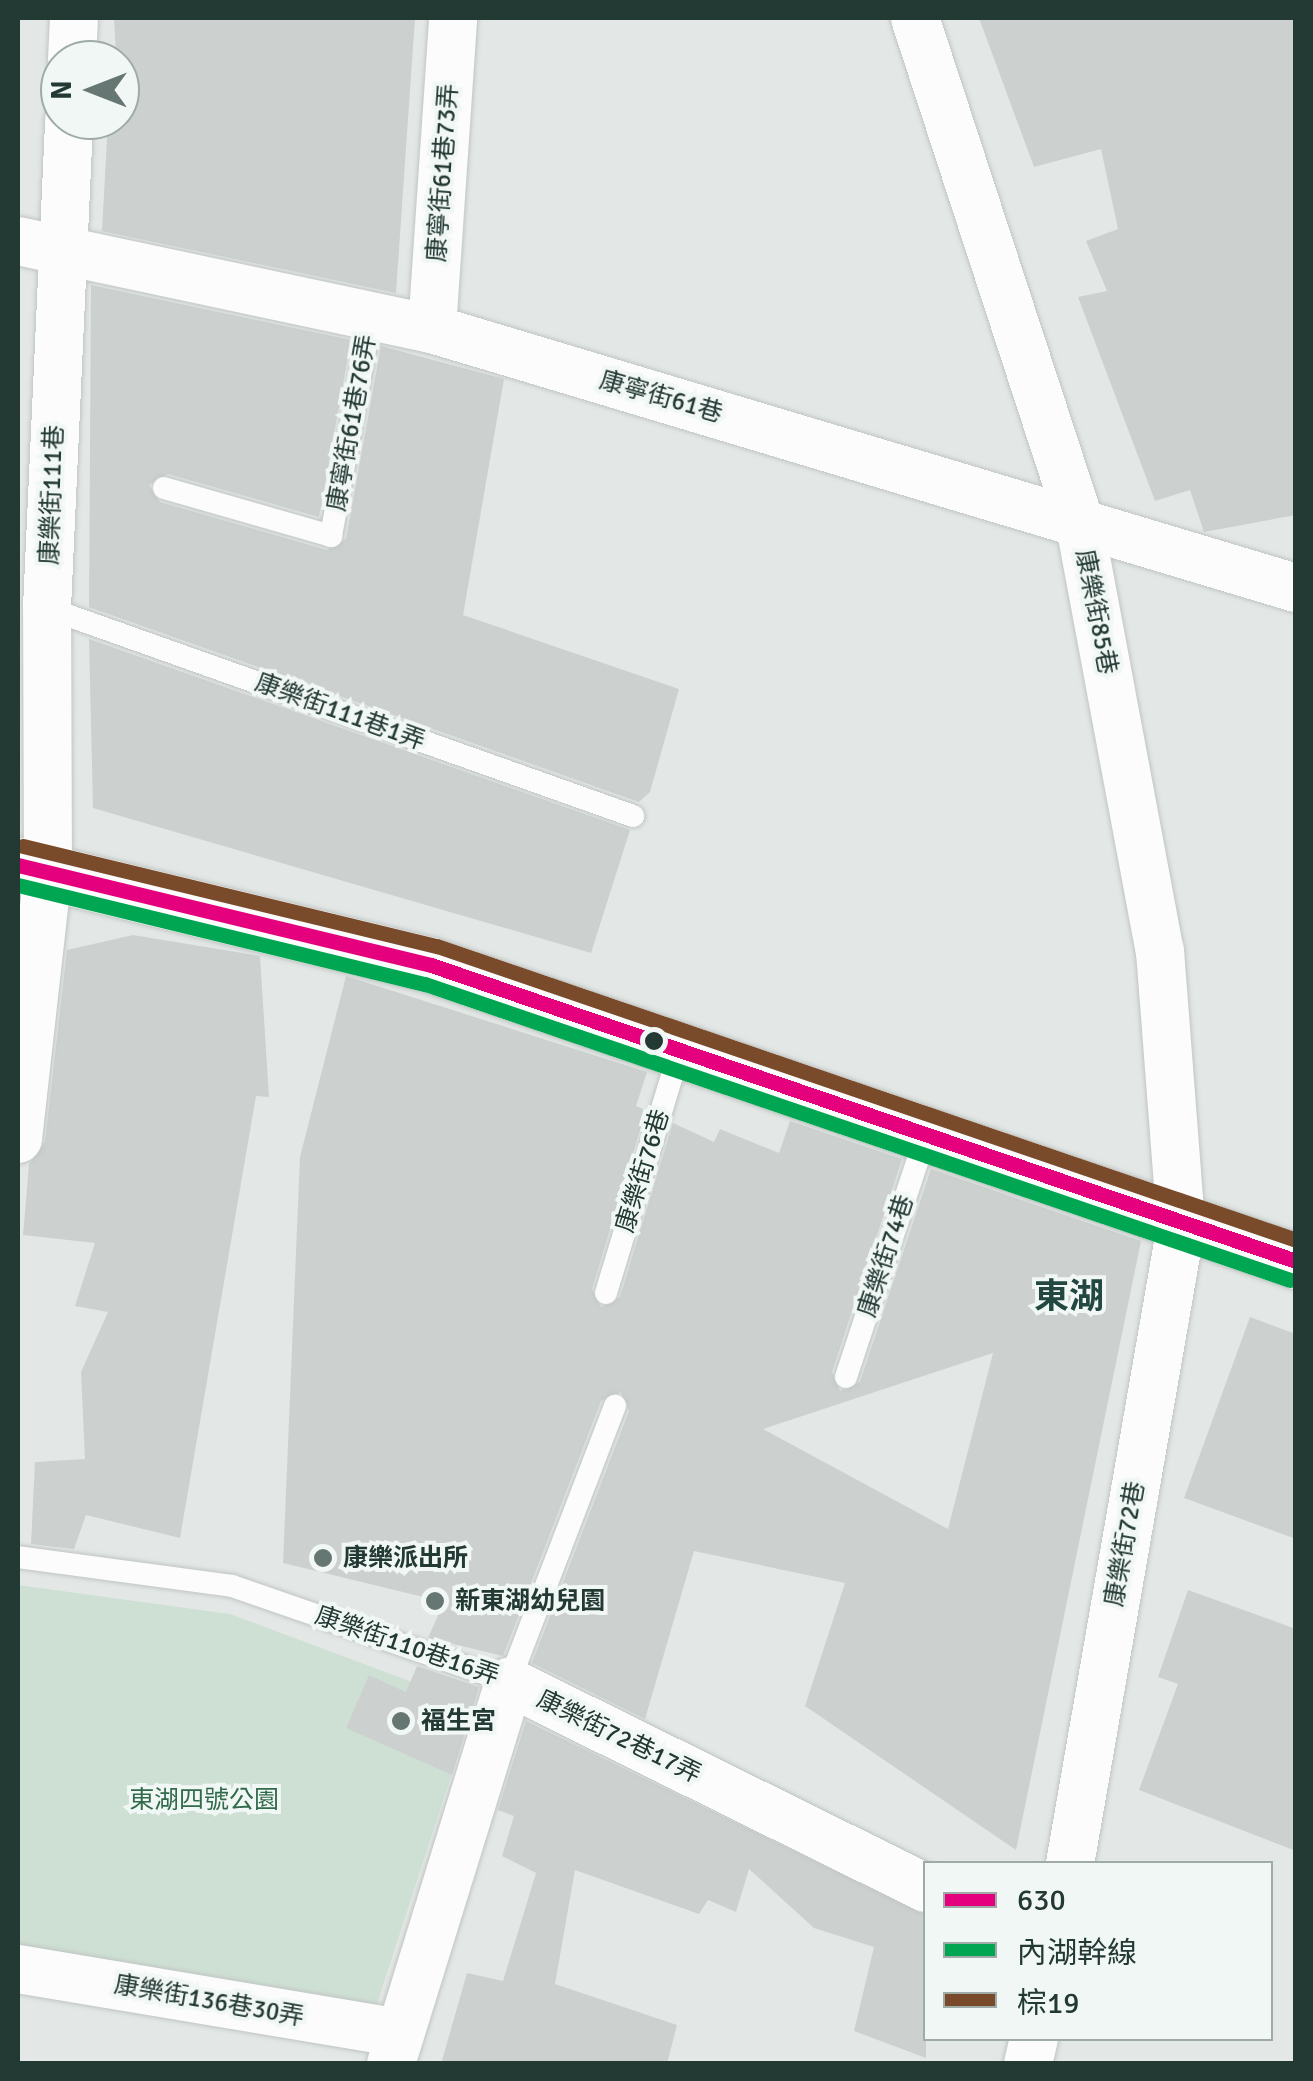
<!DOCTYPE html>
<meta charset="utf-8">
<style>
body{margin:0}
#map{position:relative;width:1313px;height:2081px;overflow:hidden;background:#e3e8e6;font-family:Signika,"Noto Sans TC",sans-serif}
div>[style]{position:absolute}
.green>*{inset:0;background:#cee0d4}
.building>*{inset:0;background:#ccd1cf}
.roads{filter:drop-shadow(0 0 2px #c0c5c3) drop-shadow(0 0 2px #c0c5c3)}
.service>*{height:22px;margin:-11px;padding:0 11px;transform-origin:11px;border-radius:11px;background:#fbfcfb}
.minor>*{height:48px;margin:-24px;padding:0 24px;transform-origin:24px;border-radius:24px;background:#fbfcfb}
.tertiary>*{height:55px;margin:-27.5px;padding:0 27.5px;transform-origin:27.5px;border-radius:27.5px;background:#fbfcfb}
.bus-1>*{height:15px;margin:-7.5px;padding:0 7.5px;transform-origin:7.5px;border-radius:7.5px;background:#e5007d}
.bus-2>*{height:15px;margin:-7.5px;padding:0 7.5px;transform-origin:7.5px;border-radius:7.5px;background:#00a651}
.bus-3>*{height:15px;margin:-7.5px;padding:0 7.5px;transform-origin:7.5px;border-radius:7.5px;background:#7a4b2a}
.dots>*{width:28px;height:28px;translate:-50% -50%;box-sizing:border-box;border:5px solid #f1f7f4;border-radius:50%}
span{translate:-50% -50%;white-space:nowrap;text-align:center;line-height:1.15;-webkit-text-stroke:8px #f1f7f4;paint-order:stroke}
.street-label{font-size:25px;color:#233934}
.poi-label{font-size:25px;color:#233934;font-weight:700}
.left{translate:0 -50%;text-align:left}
.park-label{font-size:25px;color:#326b4b}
.district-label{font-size:35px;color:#224841;font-weight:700}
.frame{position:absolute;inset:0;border:20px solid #233934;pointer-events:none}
.legend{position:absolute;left:923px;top:1861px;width:350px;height:180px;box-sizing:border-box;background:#f1f7f4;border:2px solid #9faba7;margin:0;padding:12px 18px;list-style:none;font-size:30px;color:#233934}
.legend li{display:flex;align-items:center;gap:20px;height:50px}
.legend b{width:50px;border:2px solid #9faba7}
.north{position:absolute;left:40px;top:40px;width:100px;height:100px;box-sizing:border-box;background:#f1f7f4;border:2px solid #9faba7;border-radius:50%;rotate:270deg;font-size:28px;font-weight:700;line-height:40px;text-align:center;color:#233934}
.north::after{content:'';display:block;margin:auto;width:35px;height:45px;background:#667672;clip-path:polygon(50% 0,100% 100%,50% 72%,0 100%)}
</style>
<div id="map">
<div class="green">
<div style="clip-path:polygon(18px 1585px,230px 1614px,474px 1705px,374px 2013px,18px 1955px)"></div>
</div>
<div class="building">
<div style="clip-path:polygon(114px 18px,415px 18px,396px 293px,102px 231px,108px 120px,120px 120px)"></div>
<div style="clip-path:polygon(979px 18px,1296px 18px,1296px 515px,1204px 532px,1190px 490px,1155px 501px,1078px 297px,1107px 291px,1086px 241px,1118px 229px,1101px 149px,1034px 167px)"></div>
<div style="clip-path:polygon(91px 285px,351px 340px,319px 517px,168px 474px,149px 485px,160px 502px,327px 550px,346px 539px,381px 346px,504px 379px,463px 615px,679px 689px,650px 792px,639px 802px,89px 607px)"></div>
<div style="clip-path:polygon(89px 639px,630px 830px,591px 953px,93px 808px)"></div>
<div style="clip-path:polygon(133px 935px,260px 956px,269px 1097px,256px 1096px,180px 1538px,86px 1515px,74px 1549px,31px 1544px,35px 1462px,85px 1459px,81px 1372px,108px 1312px,75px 1306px,95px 1243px,23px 1235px,29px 1164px,45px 1142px,67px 950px)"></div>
<div style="clip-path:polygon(evenodd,346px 976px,647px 1072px,636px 1106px,646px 1110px,592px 1289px,601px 1307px,620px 1297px,673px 1123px,714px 1142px,720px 1129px,779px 1153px,790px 1121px,902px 1159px,832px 1372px,840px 1391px,860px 1382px,931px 1169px,1141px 1241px,1016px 1850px,805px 1706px,845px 1583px,694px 1551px,645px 1719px,532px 1663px,629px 1411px,621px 1392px,601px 1401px,503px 1656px,428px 1638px,444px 1602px,283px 1563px,300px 1157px,346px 976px,993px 1353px,948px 1529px,763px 1429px,993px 1353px)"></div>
<div style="clip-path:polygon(1250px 1317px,1296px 1334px,1296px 1539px,1184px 1498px)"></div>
<div style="clip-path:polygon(1188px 1590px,1296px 1629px,1296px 1851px,1139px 1790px,1178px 1684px,1158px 1677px)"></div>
<div style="clip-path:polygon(417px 1666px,479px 1687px,452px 1775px,346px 1728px,369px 1675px,406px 1692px)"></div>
<div style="clip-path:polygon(526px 1721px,926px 1915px,926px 2058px,854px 2031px,874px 1947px,814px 1928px,749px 1869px,736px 1912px,708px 1900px,699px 1914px,575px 1870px,555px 1984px,677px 2025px,667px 2064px,441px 2064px,467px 1973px,503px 1981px,536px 1873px,502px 1856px,514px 1816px,498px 1810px)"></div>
</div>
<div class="roads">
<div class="service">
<div style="left:164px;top:488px;width:174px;rotate:16deg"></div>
<div style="left:331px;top:536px;width:225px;rotate:-79.7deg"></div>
<div style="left:47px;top:608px;width:622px;rotate:19.54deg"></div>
<div style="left:606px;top:1293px;width:255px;rotate:-73.1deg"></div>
<div style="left:846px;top:1377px;width:255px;rotate:-71.7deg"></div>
<div style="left:18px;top:1557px;width:216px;rotate:7.7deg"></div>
<div style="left:232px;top:1586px;width:293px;rotate:19.1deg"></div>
<div style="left:509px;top:1682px;width:296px;rotate:-69deg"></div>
</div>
<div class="minor">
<div style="left:915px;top:18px;width:528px;rotate:71.91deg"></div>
<div style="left:1079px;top:520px;width:439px;rotate:79.4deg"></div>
<div style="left:1160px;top:951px;width:276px;rotate:85.6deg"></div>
<div style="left:1181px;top:1226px;width:648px;rotate:99.87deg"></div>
<div style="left:72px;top:60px;width:42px;rotate:-87.3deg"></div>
<div style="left:18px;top:241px;width:423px;rotate:12deg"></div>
<div style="left:432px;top:329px;width:902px;rotate:16.69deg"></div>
<div style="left:432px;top:329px;width:312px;rotate:-86.1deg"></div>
<div style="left:18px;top:1139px;width:271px;rotate:-83.6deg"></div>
<div style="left:48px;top:870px;width:262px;rotate:-90.2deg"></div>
<div style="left:47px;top:608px;width:488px;rotate:-87.4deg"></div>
<div style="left:18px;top:1969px;width:387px;rotate:9.5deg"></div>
<div style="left:391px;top:2064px;width:400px;rotate:-72.8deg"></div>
<div style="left:509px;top:1682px;width:465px;rotate:26.3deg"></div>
<div style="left:1028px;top:2064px;width:27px;rotate:-77deg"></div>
</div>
<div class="tertiary">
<div style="left:18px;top:865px;width:425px;rotate:13.6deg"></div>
<div style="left:431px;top:965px;width:914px;rotate:18.89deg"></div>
</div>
</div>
<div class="bus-1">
<div style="left:18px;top:865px;width:425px;rotate:13.6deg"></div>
<div style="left:431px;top:965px;width:914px;rotate:18.89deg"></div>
</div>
<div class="bus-2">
<div style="left:18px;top:885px;width:419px;rotate:13.7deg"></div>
<div style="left:425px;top:984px;width:914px;rotate:18.89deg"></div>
</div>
<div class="bus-3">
<div style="left:23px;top:846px;width:426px;rotate:13.6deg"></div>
<div style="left:437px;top:946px;width:908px;rotate:18.89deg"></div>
</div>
<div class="dots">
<div style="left:654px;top:1041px;background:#233934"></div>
<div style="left:323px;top:1558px;background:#667672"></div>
<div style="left:435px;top:1601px;background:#667672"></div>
<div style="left:401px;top:1721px;background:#667672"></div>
</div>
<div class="street-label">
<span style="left:443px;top:173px;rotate:-86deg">康寧街61巷73弄</span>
<span style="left:661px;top:397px;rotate:16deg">康寧街61巷</span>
<span style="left:352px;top:423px;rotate:-80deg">康寧街61巷76弄</span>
<span style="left:52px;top:495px;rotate:-88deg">康樂街111巷</span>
<span style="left:1096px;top:612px;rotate:79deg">康樂街85巷</span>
<span style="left:340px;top:712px;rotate:20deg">康樂街111巷1弄</span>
<span style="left:643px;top:1171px;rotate:-73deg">康樂街76巷</span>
<span style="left:886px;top:1256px;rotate:-72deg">康樂街74巷</span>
<span style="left:1125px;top:1544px;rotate:-80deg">康樂街72巷</span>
<span style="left:407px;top:1646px;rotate:19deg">康樂街110巷16弄</span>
<span style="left:619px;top:1737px;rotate:26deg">康樂街72巷17弄</span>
<span style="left:209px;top:2001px;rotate:10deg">康樂街136巷30弄</span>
</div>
<div class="poi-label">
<span class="left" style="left:343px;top:1558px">康樂派出所</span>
<span class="left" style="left:455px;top:1601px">新東湖幼兒園</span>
<span class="left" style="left:421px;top:1721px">福生宮</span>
</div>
<div class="park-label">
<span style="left:204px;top:1800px">東湖四號公園</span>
</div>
<div class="district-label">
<span style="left:1069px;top:1297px">東湖</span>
</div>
<div class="frame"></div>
<ul class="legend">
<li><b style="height:12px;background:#e5007d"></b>630</li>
<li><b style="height:12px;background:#00a651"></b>內湖幹線</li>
<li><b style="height:12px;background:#7a4b2a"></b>棕19</li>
</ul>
<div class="north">N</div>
</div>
